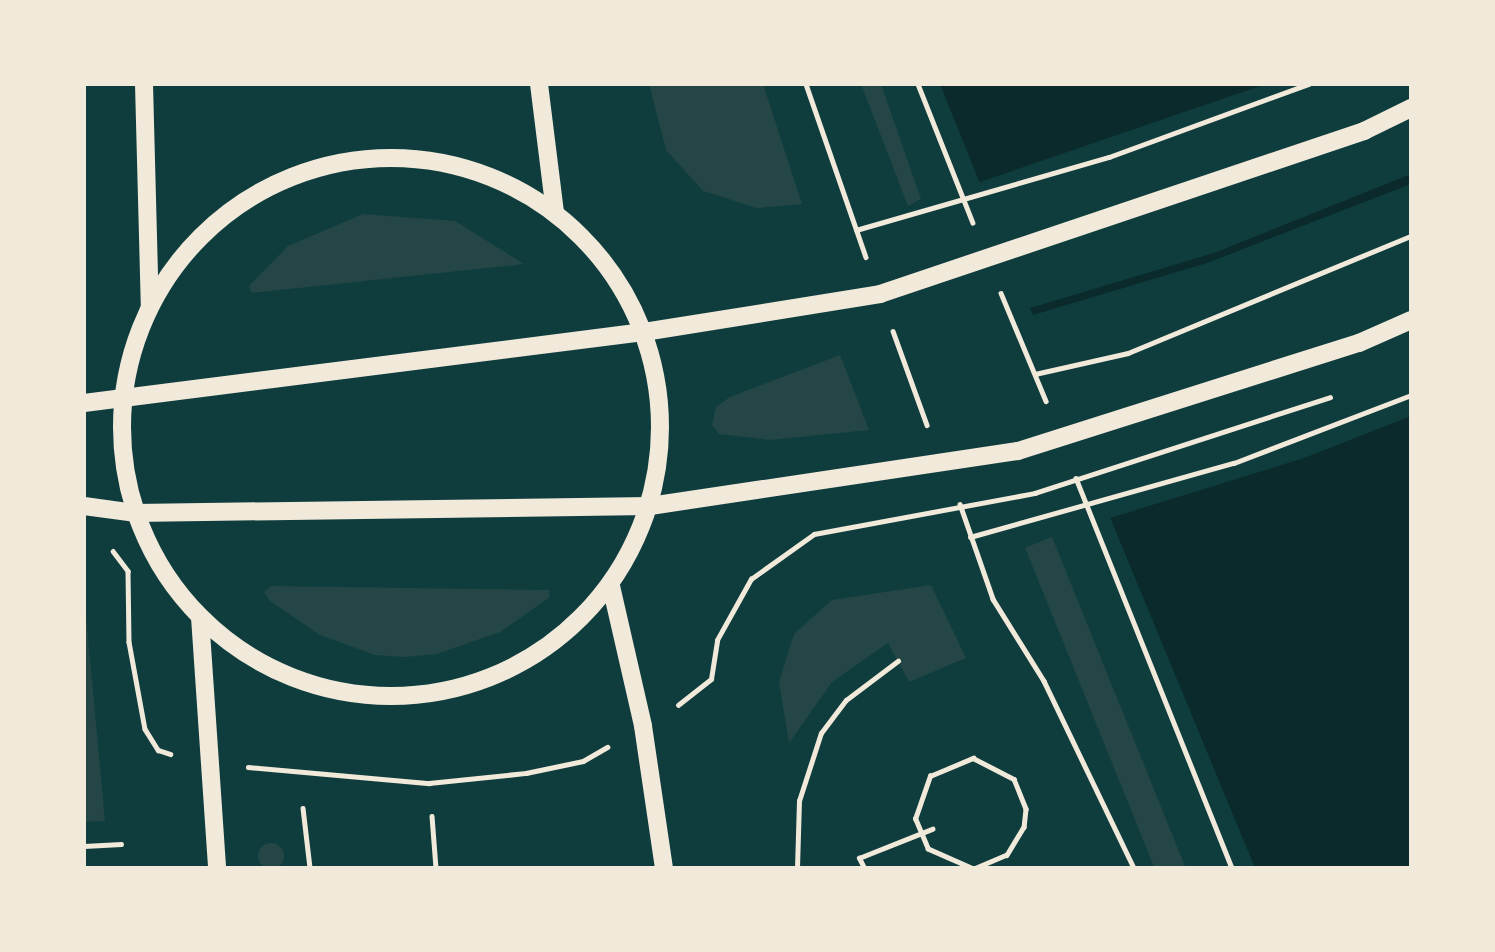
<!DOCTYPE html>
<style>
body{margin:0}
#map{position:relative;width:1495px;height:952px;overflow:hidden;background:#0f3d3e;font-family:Helvetica,sans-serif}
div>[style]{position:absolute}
.green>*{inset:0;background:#244646;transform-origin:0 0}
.round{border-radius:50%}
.water>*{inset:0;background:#0a2a2b}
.pier>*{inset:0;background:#0f3d3e}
.path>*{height:4.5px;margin:-2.25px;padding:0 2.25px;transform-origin:2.25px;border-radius:2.25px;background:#f1e9da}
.primary>*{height:18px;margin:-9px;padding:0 9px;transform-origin:9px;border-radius:9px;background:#f1e9da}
.primary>.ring{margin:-9px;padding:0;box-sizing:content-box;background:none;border:18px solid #f1e9da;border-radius:50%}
span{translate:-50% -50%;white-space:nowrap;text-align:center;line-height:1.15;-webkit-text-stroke:6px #f1e9da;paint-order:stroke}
.frame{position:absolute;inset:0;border:86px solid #f1e9da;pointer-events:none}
</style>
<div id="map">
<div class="green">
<div style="clip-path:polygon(649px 84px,763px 84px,802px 204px,757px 208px,703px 191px,666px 150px)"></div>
<div style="clip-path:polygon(861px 84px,881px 84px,921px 199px,908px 206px)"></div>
<div style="clip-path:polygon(363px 214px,455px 221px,524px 264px,252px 293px,249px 286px,288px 246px)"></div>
<div style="clip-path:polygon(840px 355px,869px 430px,770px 440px,719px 434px,712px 425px,716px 407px,730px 397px)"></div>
<div style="left:1052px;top:537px;width:358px;height:29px;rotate:68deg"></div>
<div style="clip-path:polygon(931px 585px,966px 658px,909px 682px,888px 643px,832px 682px,789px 743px,779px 682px,794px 634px,832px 600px)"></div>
<div style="clip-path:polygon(271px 586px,549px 590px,550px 597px,500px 632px,437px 654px,405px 657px,375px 655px,320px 635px,270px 601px,264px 592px)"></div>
<div style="clip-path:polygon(84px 595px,105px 821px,84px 822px)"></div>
<div class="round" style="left:258px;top:843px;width:26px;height:26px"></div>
</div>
<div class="water">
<div style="clip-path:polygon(940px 84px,1411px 84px,1411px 184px,1207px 263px,1033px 315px)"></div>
<div style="clip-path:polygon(1411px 278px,1411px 868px,1255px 868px,1059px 394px,1229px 343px)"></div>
</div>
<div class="pier">
<div style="clip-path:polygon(1266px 84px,1411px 84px,1411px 174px,1214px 253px,1027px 309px,974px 184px)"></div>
<div style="clip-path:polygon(1411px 274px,1411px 416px,1304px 458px,1107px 519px,1056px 391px)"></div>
</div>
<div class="path">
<div style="left:806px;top:84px;width:183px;rotate:70.9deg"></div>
<div style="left:918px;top:84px;width:149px;rotate:68.4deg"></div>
<div style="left:856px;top:230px;width:263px;rotate:-16.1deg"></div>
<div style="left:1109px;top:157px;width:213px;rotate:-20.1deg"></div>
<div style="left:1001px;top:293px;width:117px;rotate:67.4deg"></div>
<div style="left:893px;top:331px;width:100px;rotate:70.1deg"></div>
<div style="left:1035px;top:374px;width:95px;rotate:-12.7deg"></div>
<div style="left:1128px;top:353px;width:306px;rotate:-22.5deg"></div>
<div style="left:1076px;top:478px;width:420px;rotate:68.2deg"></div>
<div style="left:960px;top:504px;width:101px;rotate:70.8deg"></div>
<div style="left:993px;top:599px;width:97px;rotate:58.1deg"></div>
<div style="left:1044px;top:681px;width:208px;rotate:64.3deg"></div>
<div style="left:970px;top:537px;width:274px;rotate:-15.7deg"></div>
<div style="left:1234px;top:463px;width:190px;rotate:-21deg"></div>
<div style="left:113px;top:551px;width:25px;rotate:53deg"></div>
<div style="left:128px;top:571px;width:71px;rotate:89.2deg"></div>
<div style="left:129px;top:642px;width:88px;rotate:79.6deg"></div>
<div style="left:145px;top:729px;width:25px;rotate:58deg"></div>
<div style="left:158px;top:750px;width:13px;rotate:18deg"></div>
<div style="left:678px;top:705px;width:42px;rotate:-38.2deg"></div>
<div style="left:711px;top:679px;width:39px;rotate:-81deg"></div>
<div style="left:717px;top:640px;width:70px;rotate:-60.9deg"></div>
<div style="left:751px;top:579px;width:77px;rotate:-35.5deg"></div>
<div style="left:814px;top:534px;width:225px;rotate:-10.5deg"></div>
<div style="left:1035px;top:493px;width:310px;rotate:-18deg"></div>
<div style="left:248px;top:767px;width:182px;rotate:5.1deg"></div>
<div style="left:429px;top:783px;width:98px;rotate:-5.9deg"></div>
<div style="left:526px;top:773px;width:58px;rotate:-11.9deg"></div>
<div style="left:583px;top:761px;width:28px;rotate:-30deg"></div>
<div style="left:303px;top:808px;width:60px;rotate:83.3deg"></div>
<div style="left:432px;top:816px;width:52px;rotate:85.6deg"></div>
<div style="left:84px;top:846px;width:37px;rotate:-3deg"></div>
<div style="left:797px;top:868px;width:67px;rotate:-88.3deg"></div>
<div style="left:799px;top:801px;width:71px;rotate:-72.1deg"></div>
<div style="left:821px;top:733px;width:41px;rotate:-52.9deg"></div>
<div style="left:846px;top:700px;width:65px;rotate:-36.9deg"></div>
<div style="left:864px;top:868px;width:11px;rotate:-117deg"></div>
<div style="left:859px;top:858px;width:79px;rotate:-21.7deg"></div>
<div style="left:971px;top:868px;width:47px;rotate:-156.2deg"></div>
<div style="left:928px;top:849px;width:33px;rotate:-113deg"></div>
<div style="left:915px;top:819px;width:46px;rotate:-70.8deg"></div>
<div style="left:930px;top:776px;width:47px;rotate:-22.7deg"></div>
<div style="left:973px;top:758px;width:46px;rotate:27.1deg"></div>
<div style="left:1014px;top:779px;width:32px;rotate:68deg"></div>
<div style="left:1026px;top:809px;width:18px;rotate:96deg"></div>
<div style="left:1024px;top:827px;width:33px;rotate:121deg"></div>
<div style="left:1007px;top:855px;width:34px;rotate:157deg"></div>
</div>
<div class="primary">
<div style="left:144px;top:84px;width:222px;rotate:88.5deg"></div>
<div style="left:539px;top:84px;width:130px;rotate:82.9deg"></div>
<div class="ring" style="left:122px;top:158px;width:520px;height:520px"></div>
<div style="left:84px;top:403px;width:564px;rotate:-7.23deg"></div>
<div style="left:644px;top:332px;width:239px;rotate:-9.1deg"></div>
<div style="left:880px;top:294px;width:511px;rotate:-18.61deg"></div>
<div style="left:1364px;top:131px;width:52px;rotate:-26.1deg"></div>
<div style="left:84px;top:506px;width:51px;rotate:7.8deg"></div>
<div style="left:135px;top:513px;width:515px;rotate:-0.78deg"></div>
<div style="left:650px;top:506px;width:372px;rotate:-8.5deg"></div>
<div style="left:1018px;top:451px;width:358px;rotate:-17.6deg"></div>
<div style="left:1359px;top:343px;width:57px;rotate:-23.9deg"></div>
<div style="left:611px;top:586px;width:144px;rotate:77.1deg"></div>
<div style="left:643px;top:726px;width:144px;rotate:81.6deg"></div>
<div style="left:200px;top:617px;width:252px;rotate:86.1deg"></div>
</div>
<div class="frame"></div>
</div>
